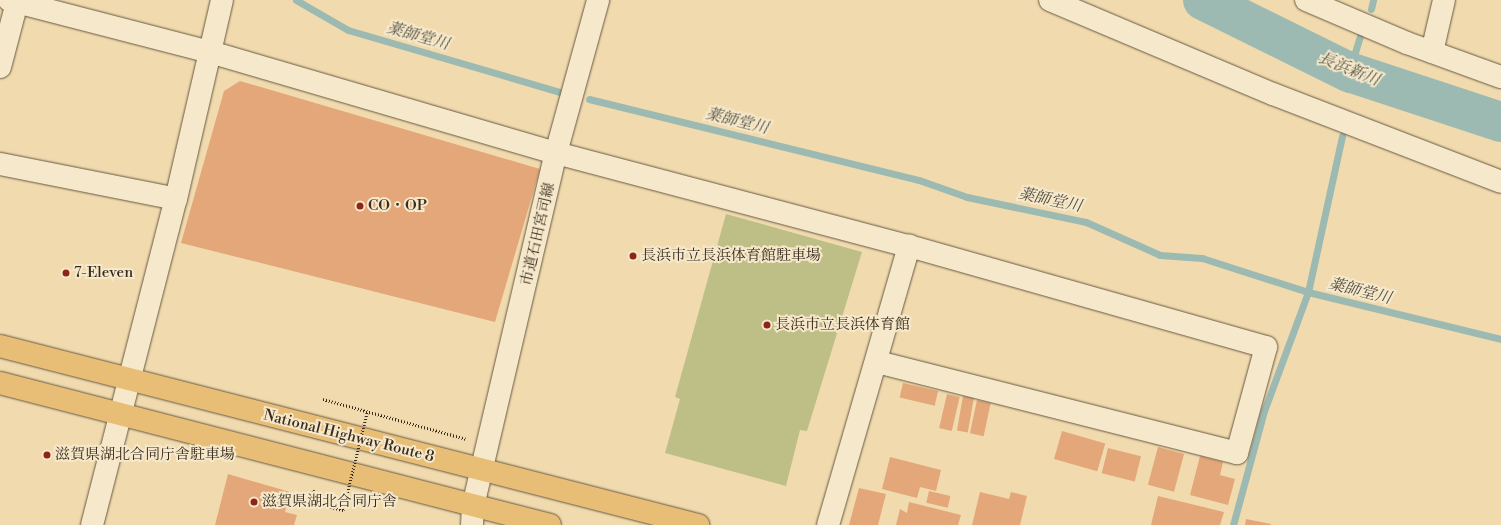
<!DOCTYPE html>
<meta charset="utf-8">
<style>
body{margin:0}
#map{position:relative;width:1501px;height:525px;overflow:hidden;background:#f1dbae;font-family:"Libre Bodoni","Noto Serif JP",serif}
div>[style]{position:absolute}
.green>*{inset:0;background:#bebf87}
.stream>*{height:7px;margin:-3.5px;padding:0 3.5px;transform-origin:3.5px;border-radius:3.5px;background:#9cbab2}
.river>*{height:40px;margin:-20px;padding:0 20px;transform-origin:20px;border-radius:20px;background:#9cbab2}
.building>*{inset:0;background:#e3a779;transform-origin:0 0}
.path>*{height:2.5px;margin-top:-1.25px;transform-origin:0;background:repeating-linear-gradient(90deg,#392c1f 0 1px,transparent 0 3px)}
.roads{filter:drop-shadow(0 0 1px #675843) drop-shadow(0 0 1px #675843)}
.minor>*{height:22px;margin:-11px;padding:0 11px;transform-origin:11px;border-radius:11px;background:#f6e8ca}
.highway>*{height:22px;margin:-11px;padding:0 11px;transform-origin:11px;border-radius:11px;background:#e8be77}
.path-bridge>*{height:2.5px;margin-top:-1.25px;transform-origin:0;background:repeating-linear-gradient(90deg,#392c1f 0 1px,transparent 0 3px)}
.dots>*{width:11px;height:11px;translate:-50% -50%;box-sizing:border-box;border:2px solid #f6e8ca;border-radius:50%}
span{translate:-50% -50%;white-space:nowrap;text-align:center;line-height:1.15;-webkit-text-stroke:4px #f6e8ca;paint-order:stroke}
.poi-label{font-size:15px;color:#392c1f}
.left{translate:0 -50%;text-align:left}
.street-label{font-size:15px;color:#392c1f}
.water-label{font-size:16px;color:#525044;font-style:italic}
</style>
<div id="map">
<div class="green">
<div style="clip-path:polygon(726px 214px,862px 252px,807px 431px,800px 430px,786px 486px,665px 453px,680px 399px,675px 397px)"></div>
</div>
<div class="stream">
<div style="left:296px;top:0;width:60px;rotate:30deg"></div>
<div style="left:348px;top:30px;width:221px;rotate:16.3deg"></div>
<div style="left:1371px;top:9px;width:9px;rotate:-77deg"></div>
<div style="left:1348px;top:89px;width:17px;rotate:-87deg"></div>
<div style="left:1349px;top:72px;width:37px;rotate:-73deg"></div>
<div style="left:589px;top:99px;width:340px;rotate:13.8deg"></div>
<div style="left:919px;top:180px;width:51px;rotate:19.5deg"></div>
<div style="left:967px;top:197px;width:122px;rotate:11.9deg"></div>
<div style="left:1086px;top:222px;width:81px;rotate:24deg"></div>
<div style="left:1160px;top:255px;width:42px;rotate:4.1deg"></div>
<div style="left:1202px;top:258px;width:111px;rotate:17.8deg"></div>
<div style="left:1308px;top:292px;width:199px;rotate:13.7deg"></div>
<div style="left:1233px;top:525px;width:118px;rotate:-74.8deg"></div>
<div style="left:1264px;top:411px;width:127px;rotate:-69.7deg"></div>
<div style="left:1308px;top:292px;width:160px;rotate:-77.7deg"></div>
</div>
<div class="river">
<div style="left:1203px;top:0;width:163px;rotate:26.3deg"></div>
<div style="left:1349px;top:72px;width:160px;rotate:18.2deg"></div>
</div>
<div class="building">
<div style="clip-path:polygon(240px 81px,540px 169px,495px 322px,181px 243px,224px 91px)"></div>
<div style="left:903px;top:383px;width:36px;height:15px;rotate:13deg"></div>
<div style="left:947px;top:394px;width:13px;height:35px;rotate:13deg"></div>
<div style="left:963px;top:396px;width:11px;height:35px;rotate:10deg"></div>
<div style="left:977px;top:400px;width:14px;height:34px;rotate:12deg"></div>
<div style="left:1062px;top:431px;width:45px;height:29px;rotate:16deg"></div>
<div style="left:1158px;top:447px;width:27px;height:39px;rotate:15deg"></div>
<div style="left:1108px;top:448px;width:34px;height:26px;rotate:14deg"></div>
<div style="clip-path:polygon(1200px 456px,1223px 462px,1220px 475px,1235px 479px,1228px 505px,1190px 495px)"></div>
<div style="clip-path:polygon(890px 457px,941px 470px,936px 491px,920px 487px,917px 498px,882px 489px)"></div>
<div style="clip-path:polygon(228px 474px,290px 492px,285px 512px,297px 515px,294px 525px,215px 525px)"></div>
<div style="clip-path:polygon(859px 488px,886px 494px,878px 525px,849px 525px)"></div>
<div style="left:929px;top:491px;width:22px;height:12px;rotate:13deg"></div>
<div style="clip-path:polygon(980px 492px,1009px 499px,1011px 492px,1027px 496px,1020px 525px,972px 525px)"></div>
<div style="clip-path:polygon(1158px 496px,1224px 512px,1220px 525px,1151px 525px)"></div>
<div style="clip-path:polygon(909px 502px,961px 515px,958px 525px,896px 525px,900px 509px,907px 513px)"></div>
<div style="clip-path:polygon(1246px 519px,1271px 524px,1271px 525px,1245px 525px)"></div>
</div>
<div class="path">
<div style="left:323px;top:399px;width:148px;rotate:15.6deg"></div>
<div style="left:313px;top:490px;width:17px;rotate:59deg"></div>
<div style="left:322px;top:505px;width:22px;rotate:13deg"></div>
</div>
<div class="roads">
<div class="minor">
<div style="left:9px;top:0;width:208px;rotate:14.5deg"></div>
<div style="left:210px;top:52px;width:53px;rotate:-77deg"></div>
<div style="left:1050px;top:0;width:242px;rotate:22.9deg"></div>
<div style="left:1273px;top:94px;width:244px;rotate:21.1deg"></div>
<div style="left:1306px;top:0;width:110px;rotate:23.1deg"></div>
<div style="left:1407px;top:43px;width:100px;rotate:19.9deg"></div>
<div style="left:1432px;top:52px;width:53px;rotate:-77deg"></div>
<div style="left:0;top:67px;width:67px;rotate:-75.3deg"></div>
<div style="left:0;top:164px;width:179px;rotate:11.2deg"></div>
<div style="left:92px;top:525px;width:337px;rotate:-75.6deg"></div>
<div style="left:176px;top:199px;width:151px;rotate:-77deg"></div>
<div style="left:210px;top:52px;width:360px;rotate:16.3deg"></div>
<div style="left:556px;top:153px;width:365px;rotate:14.8deg"></div>
<div style="left:909px;top:246px;width:371px;rotate:15.8deg"></div>
<div style="left:1266px;top:347px;width:110px;rotate:105.3deg"></div>
<div style="left:1237px;top:453px;width:371px;rotate:-165.8deg"></div>
<div style="left:472px;top:525px;width:19px;rotate:-87deg"></div>
<div style="left:473px;top:506px;width:363px;rotate:-76.8deg"></div>
<div style="left:556px;top:153px;width:159px;rotate:-74.6deg"></div>
<div style="left:828px;top:525px;width:291px;rotate:-73.8deg"></div>
</div>
<div class="highway">
<div style="left:0;top:346px;width:721px;rotate:14.38deg"></div>
<div style="left:0;top:383px;width:568px;rotate:14.48deg"></div>
</div>
</div>
<div class="path-bridge">
<div style="left:343px;top:510px;width:101px;rotate:-76.2deg"></div>
</div>
<div class="dots">
<div style="left:360px;top:206px;background:#8f2418"></div>
<div style="left:633px;top:256px;background:#8f2418"></div>
<div style="left:66px;top:273px;background:#8f2418"></div>
<div style="left:767px;top:325px;background:#8f2418"></div>
<div style="left:47px;top:455px;background:#8f2418"></div>
<div style="left:254px;top:502px;background:#8f2418"></div>
</div>
<div class="poi-label">
<span class="left" style="left:368px;top:206px">CO・OP</span>
<span class="left" style="left:641px;top:256px">長浜市立長浜体育館駐車場</span>
<span class="left" style="left:74px;top:273px">7-Eleven</span>
<span class="left" style="left:775px;top:325px">長浜市立長浜体育館</span>
<span class="left" style="left:55px;top:455px">滋賀県湖北合同庁舎駐車場</span>
<span class="left" style="left:262px;top:502px">滋賀県湖北合同庁舎</span>
</div>
<div class="street-label">
<span style="left:538px;top:234px;rotate:-77deg">市道石田宮司線</span>
<span style="left:349px;top:436px;rotate:14deg">National Highway Route 8</span>
</div>
<div class="water-label">
<span style="left:418px;top:36px;rotate:16deg">薬師堂川</span>
<span style="left:1349px;top:69px;rotate:22deg">長浜新川</span>
<span style="left:737px;top:121px;rotate:14deg">薬師堂川</span>
<span style="left:1050px;top:200px;rotate:12deg">薬師堂川</span>
<span style="left:1360px;top:291px;rotate:14deg">薬師堂川</span>
</div>
</div>
